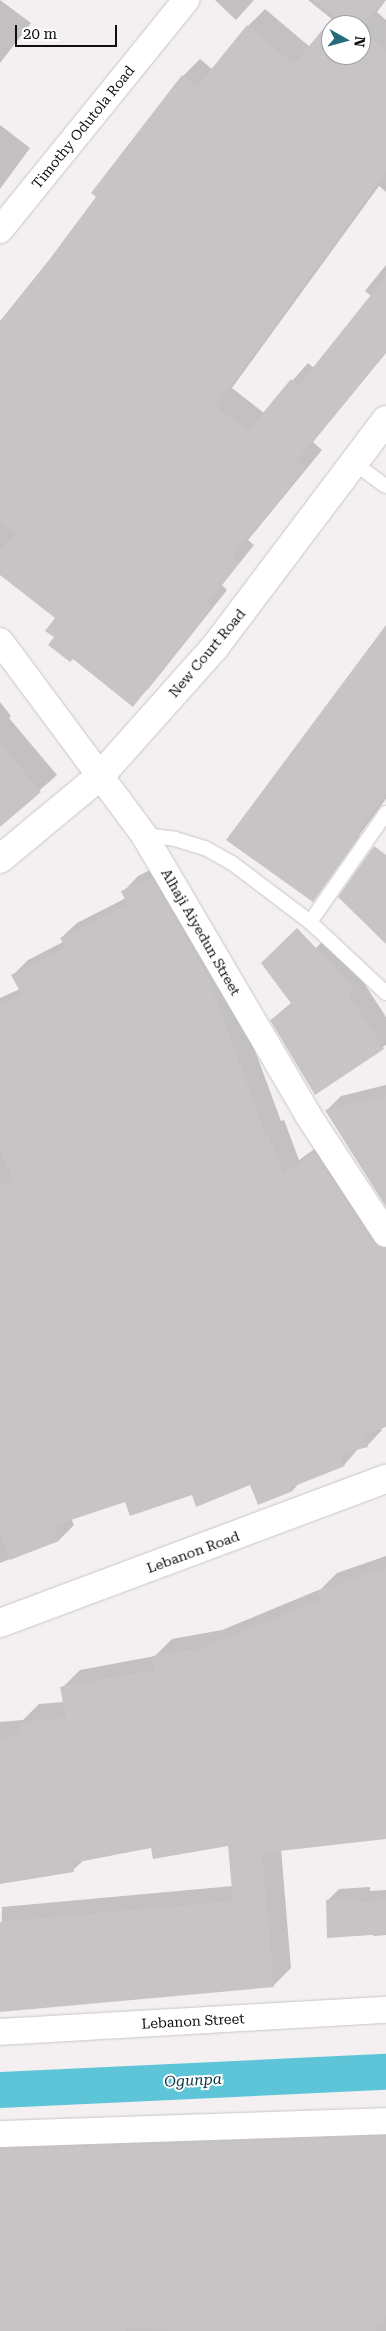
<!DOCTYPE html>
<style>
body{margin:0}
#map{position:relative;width:386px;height:2331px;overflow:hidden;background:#f4f0f2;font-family:"Roboto Serif",serif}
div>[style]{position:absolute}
.shadow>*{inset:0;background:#0003;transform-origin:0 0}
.canal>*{height:36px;margin:-18px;padding:0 18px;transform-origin:18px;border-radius:18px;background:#5ec5d9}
.building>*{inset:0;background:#c8c4c6}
.roads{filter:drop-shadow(0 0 1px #c8c5c7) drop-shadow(0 0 1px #c8c5c7)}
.lane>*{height:14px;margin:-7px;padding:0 7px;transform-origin:7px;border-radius:7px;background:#fff}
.street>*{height:26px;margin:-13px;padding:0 13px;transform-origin:13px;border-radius:13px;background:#fff}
.secondary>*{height:28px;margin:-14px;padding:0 14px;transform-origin:14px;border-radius:14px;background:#fff}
span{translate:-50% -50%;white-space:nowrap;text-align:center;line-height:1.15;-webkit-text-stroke:4px #fff;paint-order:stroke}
.street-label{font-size:14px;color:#100f10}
.water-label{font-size:15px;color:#043740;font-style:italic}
.north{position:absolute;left:321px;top:15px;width:50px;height:50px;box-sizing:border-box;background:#fff;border:1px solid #9f9f9f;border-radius:50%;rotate:97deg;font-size:14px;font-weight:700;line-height:20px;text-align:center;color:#100f10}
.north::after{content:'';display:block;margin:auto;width:18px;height:22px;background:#256c79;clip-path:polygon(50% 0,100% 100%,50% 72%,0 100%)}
.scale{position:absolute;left:15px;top:25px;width:102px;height:22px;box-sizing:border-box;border:2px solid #100f10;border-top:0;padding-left:6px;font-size:15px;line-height:18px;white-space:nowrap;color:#100f10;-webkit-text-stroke:4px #fff;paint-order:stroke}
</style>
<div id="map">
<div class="shadow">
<div style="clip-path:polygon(0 0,31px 23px,0 63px)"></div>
<div style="clip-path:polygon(215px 0,254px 0,236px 20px)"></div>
<div style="clip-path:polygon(evenodd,308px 0,386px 0,377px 12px,386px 20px,386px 192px,379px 186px,232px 388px,264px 413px,308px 363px,314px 368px,371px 296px,365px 291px,386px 265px,386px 353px,313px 442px,322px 450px,248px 540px,254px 545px,222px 585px,227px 590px,149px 688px,132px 705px,56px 637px,57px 618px,0 569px,0 322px,50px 261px,183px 76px,200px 59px,213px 70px,248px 26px,265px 9px,310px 47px,333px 20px,308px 0,331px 25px,361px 25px,361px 55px,331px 55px,331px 25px)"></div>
<div style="clip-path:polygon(0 125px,30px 148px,0 189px)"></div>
<div style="clip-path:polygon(386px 627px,386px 799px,327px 879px)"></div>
<div style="clip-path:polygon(0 702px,11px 716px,9px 718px,57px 775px,0 825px)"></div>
<div style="clip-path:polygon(166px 862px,221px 959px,281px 1121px,284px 1120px,299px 1160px,330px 1138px,386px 1224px,386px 1426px,381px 1428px,382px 1430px,367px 1446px,359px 1448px,344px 1465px,300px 1482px,293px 1490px,251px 1484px,192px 1494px,126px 1500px,71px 1518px,74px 1525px,59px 1540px,0 1563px,0 998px,20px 989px,13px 975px,28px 960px,63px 942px,61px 938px,77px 923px,126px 898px,123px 892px,138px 876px)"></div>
<div style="clip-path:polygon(330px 934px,368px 974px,362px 980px,386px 1017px,386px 1045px,315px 1093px,271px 1020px,291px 1003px,314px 950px)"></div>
<div style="clip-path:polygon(386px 1085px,386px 1204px,326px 1111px,341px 1096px)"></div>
<div style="clip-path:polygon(386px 1556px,386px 1838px,281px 1849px,291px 1968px,273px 1986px,0 2011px,2px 1907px,233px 1886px,229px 1845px,152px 1846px,84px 1860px,73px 1870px,0 1882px,0 1722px,23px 1720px,39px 1704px,64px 1702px,62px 1688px,80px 1670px,155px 1656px,172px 1639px,222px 1630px,321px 1589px,337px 1573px)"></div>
<div style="clip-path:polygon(370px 1887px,370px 1891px,386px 1890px,386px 1935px,374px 1936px,327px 1901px,339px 1889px)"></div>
<div style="left:386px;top:2123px;width:208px;height:386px;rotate:90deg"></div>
</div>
<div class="canal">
<div style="left:0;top:2090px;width:386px;rotate:-2.7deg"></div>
</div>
<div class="building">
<div style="clip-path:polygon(314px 0,385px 0,361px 29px,361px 25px,331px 25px,331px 55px,361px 55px,361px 30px,386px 50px,386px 172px,216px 406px,248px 431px,291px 379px,299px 385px,386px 276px,386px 352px,297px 460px,306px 467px,232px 557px,239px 563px,206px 603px,211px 607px,133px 707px,73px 659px,70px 662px,48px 645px,54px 637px,45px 631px,55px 618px,0 575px,0 550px,16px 533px,0 521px,0 321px,49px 260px,96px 197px,91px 193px,182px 75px,197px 87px,247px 25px,294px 64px,334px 16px)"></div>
<div style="clip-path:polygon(386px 625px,386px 794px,357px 834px,360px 836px,313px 902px,226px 840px)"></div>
<div style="clip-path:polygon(0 743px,41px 792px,0 827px)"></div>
<div style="clip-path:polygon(374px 846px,386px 855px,386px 944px,338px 897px)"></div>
<div style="clip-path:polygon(151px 877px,207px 974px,266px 1136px,269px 1135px,283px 1174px,314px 1152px,373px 1242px,379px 1247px,386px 1249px,386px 1427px,364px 1435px,368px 1447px,340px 1454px,345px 1466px,292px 1487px,293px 1491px,258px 1505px,250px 1485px,196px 1507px,192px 1495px,130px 1516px,125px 1502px,53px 1526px,59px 1541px,10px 1560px,0 1534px,0 1186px,13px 1181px,0 1150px,0 1005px,22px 995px,11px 975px,65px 947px,60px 938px,127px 904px,121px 891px)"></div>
<div style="clip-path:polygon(297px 928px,355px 989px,348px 994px,384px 1049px,315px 1095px,270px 1020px,293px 1006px,261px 963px)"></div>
<div style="clip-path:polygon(386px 1096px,386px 1207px,325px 1110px)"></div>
<div style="clip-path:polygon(386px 1567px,386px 1839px,262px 1853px,274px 1987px,0 2012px,0 1922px,233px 1901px,228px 1846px,153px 1859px,151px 1848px,73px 1863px,74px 1872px,0 1884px,0 1738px,20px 1735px,19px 1722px,66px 1718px,60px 1687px,155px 1670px,152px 1656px,203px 1648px,321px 1599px,318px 1591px)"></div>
<div style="clip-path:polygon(359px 1898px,359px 1902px,386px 1900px,386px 1934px,327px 1938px,326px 1900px)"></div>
<div style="clip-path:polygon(386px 2136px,386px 2312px,384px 2326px,376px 2325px,375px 2331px,174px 2331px,125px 2327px,125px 2331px,0 2331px,0 2149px)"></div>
</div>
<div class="roads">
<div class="lane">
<div style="left:354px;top:463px;width:39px;rotate:36deg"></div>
<div style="left:144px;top:835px;width:31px;rotate:7deg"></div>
<div style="left:175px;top:839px;width:31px;rotate:17deg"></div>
<div style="left:205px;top:848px;width:31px;rotate:29deg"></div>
<div style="left:232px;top:863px;width:98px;rotate:37.1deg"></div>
<div style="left:310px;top:922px;width:104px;rotate:43.1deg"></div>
<div style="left:310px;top:922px;width:133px;rotate:-55.1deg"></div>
</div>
<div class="street">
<div style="left:0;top:230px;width:296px;rotate:-51deg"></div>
<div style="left:0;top:641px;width:242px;rotate:53.4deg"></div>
<div style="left:144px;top:835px;width:324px;rotate:59.6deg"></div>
<div style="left:308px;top:1115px;width:142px;rotate:56.8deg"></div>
<div style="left:0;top:2032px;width:387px;rotate:-3.3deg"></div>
<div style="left:0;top:2134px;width:386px;rotate:-1.9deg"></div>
</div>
<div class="secondary">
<div style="left:0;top:859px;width:130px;rotate:-39.7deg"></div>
<div style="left:100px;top:776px;width:173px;rotate:-48.3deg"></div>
<div style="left:215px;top:647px;width:284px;rotate:-53deg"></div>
<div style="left:0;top:1623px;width:412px;rotate:-20.5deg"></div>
</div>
</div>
<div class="street-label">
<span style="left:83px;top:127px;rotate:-51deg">Timothy Odutola Road</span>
<span style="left:207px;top:653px;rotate:-50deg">New Court Road</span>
<span style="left:201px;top:932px;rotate:60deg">Alhaji Aiyedun Street</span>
<span style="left:193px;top:1552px;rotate:-20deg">Lebanon Road</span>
<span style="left:193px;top:2021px;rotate:-3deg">Lebanon Street</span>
</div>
<div class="water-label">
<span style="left:193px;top:2081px;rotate:-3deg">Ogunpa</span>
</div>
<div class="north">N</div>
<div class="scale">20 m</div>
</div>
